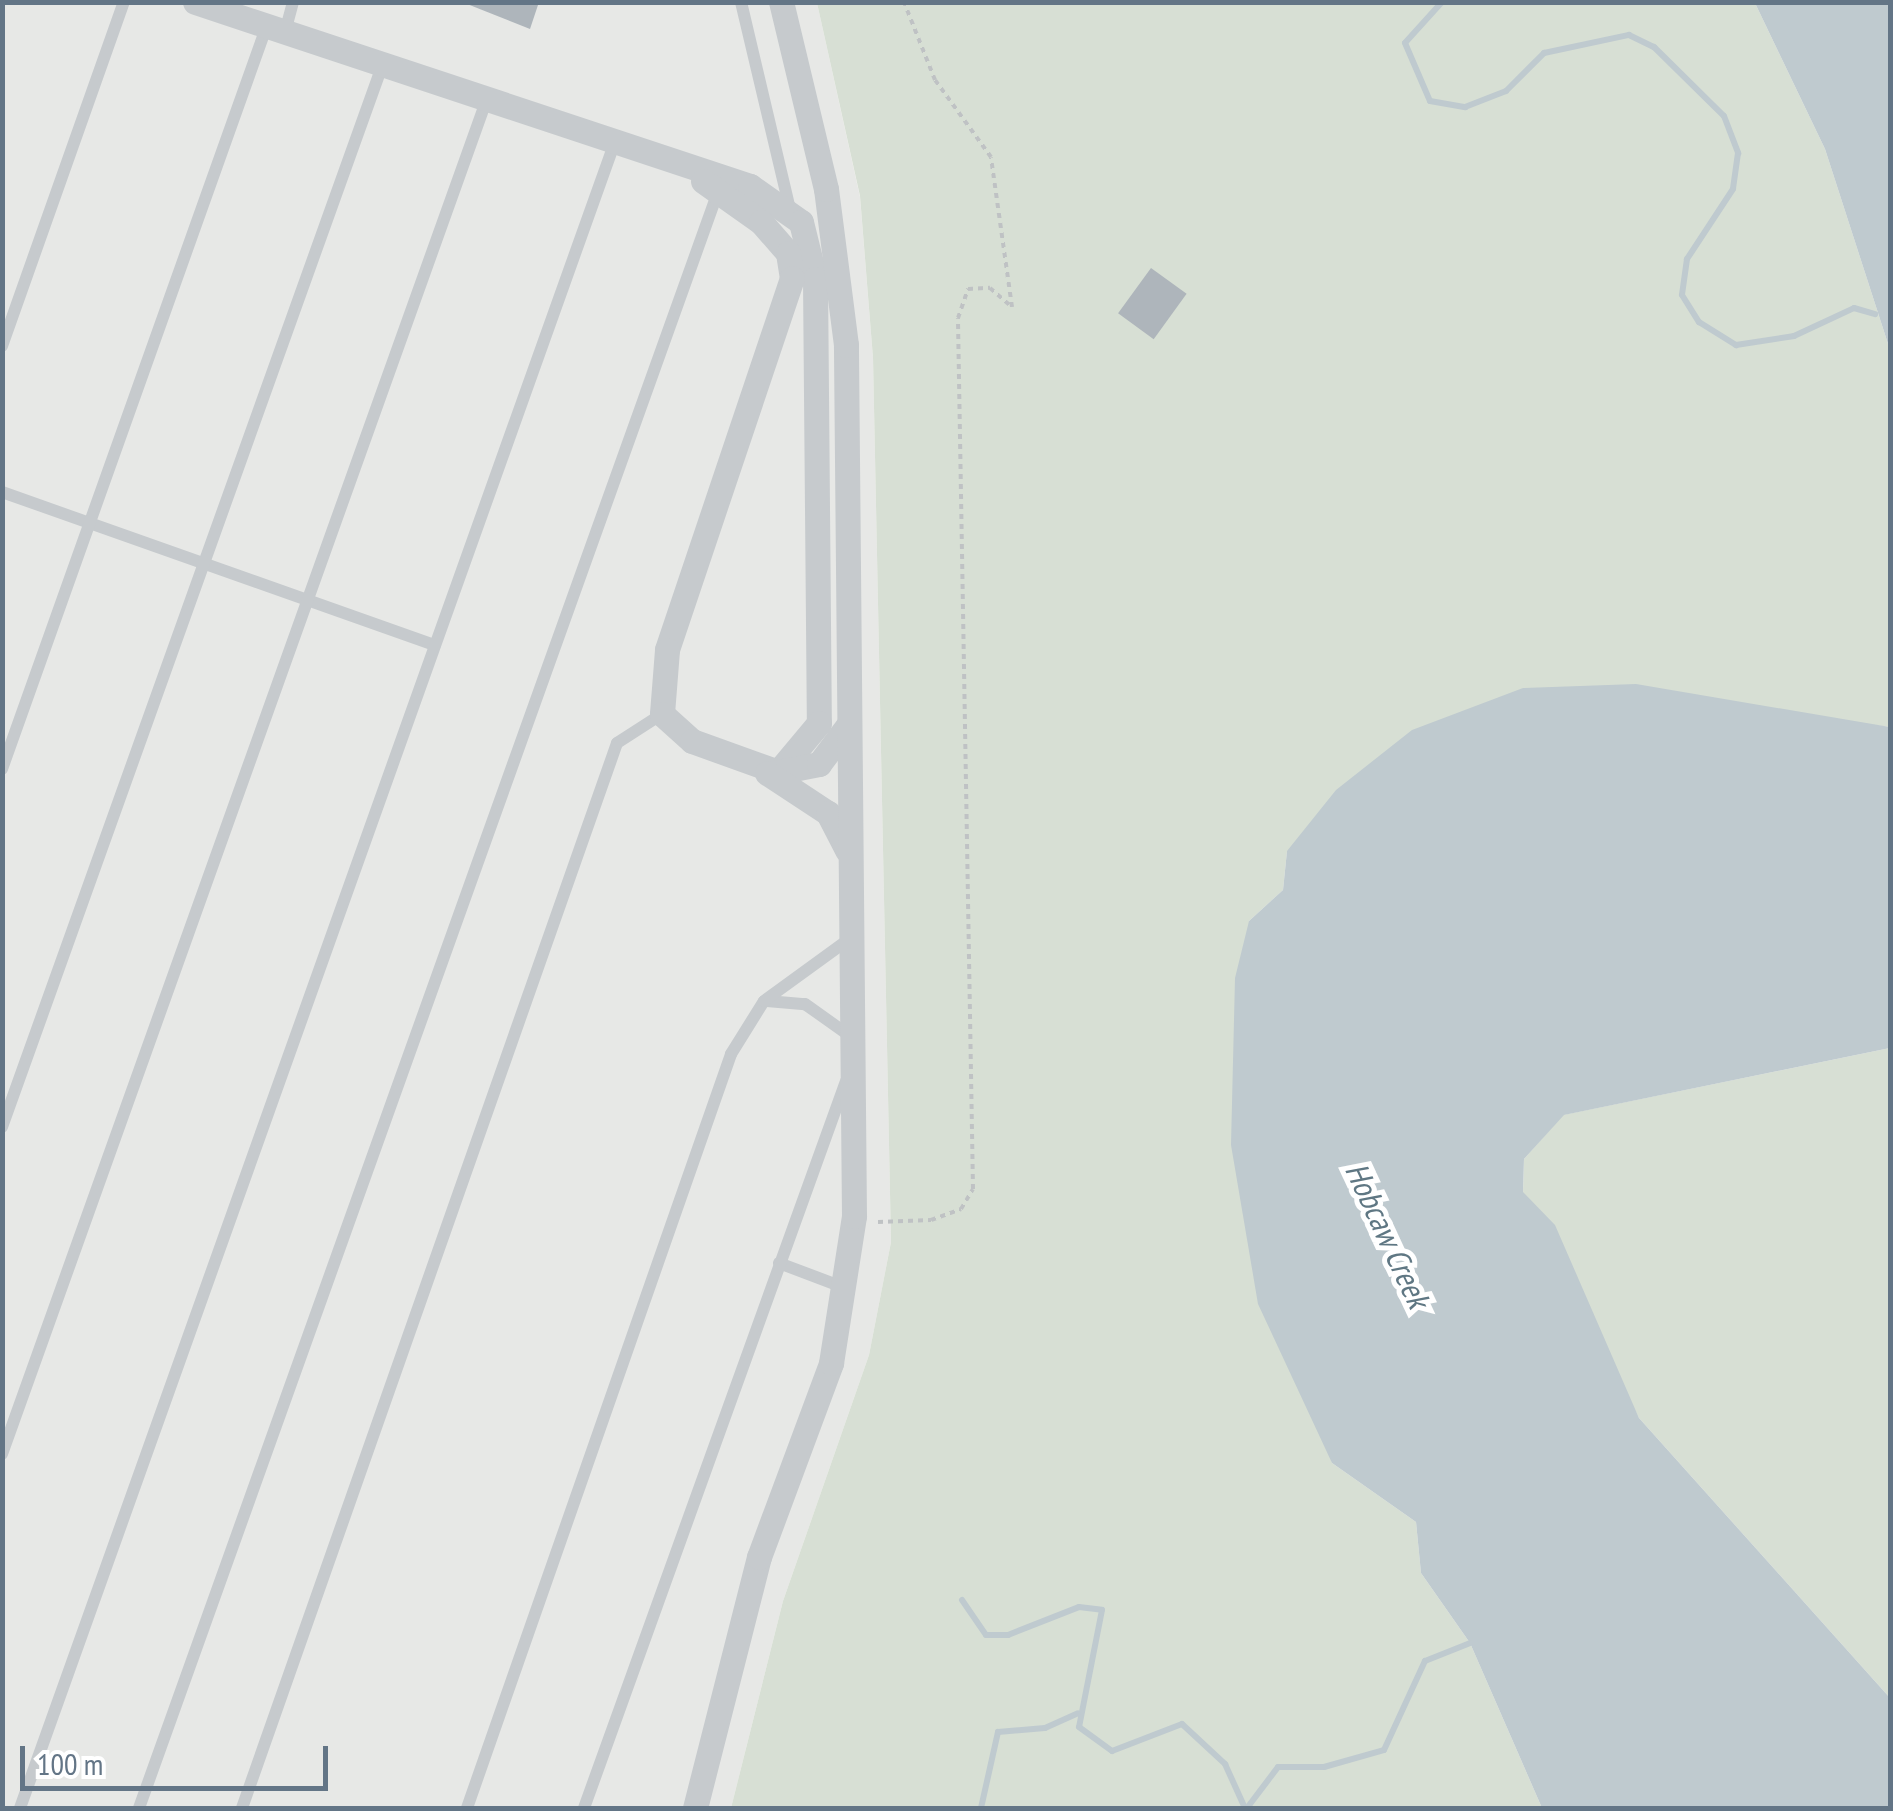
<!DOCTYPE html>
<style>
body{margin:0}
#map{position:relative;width:1893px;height:1811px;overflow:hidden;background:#f7f7f3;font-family:"PT Sans Narrow",sans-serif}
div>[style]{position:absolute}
.built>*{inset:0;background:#e7e8e6}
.green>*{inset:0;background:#d7dfd4}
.water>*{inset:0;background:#bfcacf}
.stream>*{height:6px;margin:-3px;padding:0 3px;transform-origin:3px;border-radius:3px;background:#bfcacf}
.building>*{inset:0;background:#aeb5bb;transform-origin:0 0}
.path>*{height:4px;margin-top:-2px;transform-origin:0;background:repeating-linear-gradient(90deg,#bfc2c4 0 5px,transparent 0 10px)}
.service>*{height:12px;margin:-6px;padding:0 6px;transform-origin:6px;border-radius:6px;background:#c6cacd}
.minor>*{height:25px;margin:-12.5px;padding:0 12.5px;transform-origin:12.5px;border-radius:12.5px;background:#c6cacd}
span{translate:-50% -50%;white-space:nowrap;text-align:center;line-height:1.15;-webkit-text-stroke:10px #fff;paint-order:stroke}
.water-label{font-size:32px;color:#5f7783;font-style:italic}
.frame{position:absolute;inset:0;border:5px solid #637586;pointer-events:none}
.scale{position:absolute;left:20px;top:1746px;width:308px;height:45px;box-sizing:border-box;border:5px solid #637586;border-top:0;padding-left:12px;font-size:30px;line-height:35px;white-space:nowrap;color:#637586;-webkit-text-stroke:8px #fff;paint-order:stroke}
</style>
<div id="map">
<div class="built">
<div style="clip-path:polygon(3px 3px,817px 3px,860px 197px,873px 358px,891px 1242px,869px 1355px,783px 1601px,731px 1808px,3px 1808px)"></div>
</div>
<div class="green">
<div style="clip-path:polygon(817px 3px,1755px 3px,1825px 149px,1890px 350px,1890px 727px,1792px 715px,1287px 851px,1283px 890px,1249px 921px,1332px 1463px,1416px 1522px,1421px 1573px,1470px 1643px,1542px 1808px,731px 1808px,783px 1601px,869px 1355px,891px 1242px,873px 358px,860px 196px)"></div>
<div style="clip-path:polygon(1890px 1048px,1890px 1698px,1639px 1418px,1523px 1193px,1524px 1159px,1563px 1115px)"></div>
</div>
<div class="water">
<div style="clip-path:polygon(1755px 3px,1890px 3px,1890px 350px,1825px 149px)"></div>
<div style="clip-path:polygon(1636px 684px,1890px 727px,1890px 1048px,1564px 1115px,1524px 1159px,1523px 1192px,1555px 1225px,1639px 1418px,1890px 1698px,1890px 1808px,1542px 1808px,1470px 1643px,1421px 1573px,1416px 1522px,1332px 1463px,1258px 1304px,1231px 1145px,1235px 978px,1249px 921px,1283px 890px,1287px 851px,1336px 790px,1412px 730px,1523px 688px)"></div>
</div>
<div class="stream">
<div style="left:1442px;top:2px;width:55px;rotate:132.1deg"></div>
<div style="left:1405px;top:43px;width:63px;rotate:66.7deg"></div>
<div style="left:1430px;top:101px;width:36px;rotate:10deg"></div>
<div style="left:1465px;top:107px;width:44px;rotate:-21.3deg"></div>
<div style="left:1506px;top:91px;width:54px;rotate:-45deg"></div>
<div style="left:1544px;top:53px;width:87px;rotate:-12deg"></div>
<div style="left:1629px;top:35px;width:28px;rotate:26deg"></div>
<div style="left:1654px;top:47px;width:98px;rotate:44.6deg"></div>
<div style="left:1724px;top:116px;width:40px;rotate:69deg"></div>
<div style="left:1738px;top:153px;width:36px;rotate:98deg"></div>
<div style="left:1733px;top:189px;width:84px;rotate:123.3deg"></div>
<div style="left:1687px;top:259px;width:36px;rotate:98deg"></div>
<div style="left:1682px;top:295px;width:32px;rotate:58deg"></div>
<div style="left:1699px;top:322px;width:44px;rotate:31.9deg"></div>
<div style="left:1736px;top:345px;width:59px;rotate:-8.8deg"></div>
<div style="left:1794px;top:336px;width:66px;rotate:-25deg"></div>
<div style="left:1854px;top:308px;width:22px;rotate:16deg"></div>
<div style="left:962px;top:1600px;width:42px;rotate:55.6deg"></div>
<div style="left:986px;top:1635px;width:22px"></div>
<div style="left:1008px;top:1635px;width:76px;rotate:-21.5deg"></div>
<div style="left:1079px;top:1607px;width:23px;rotate:7deg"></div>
<div style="left:1102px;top:1610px;width:119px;rotate:101.1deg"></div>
<div style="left:1079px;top:1727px;width:41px;rotate:36deg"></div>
<div style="left:1112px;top:1751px;width:75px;rotate:-21.1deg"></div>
<div style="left:1182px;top:1724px;width:59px;rotate:42.9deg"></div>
<div style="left:1225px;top:1764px;width:48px;rotate:65.6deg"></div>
<div style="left:981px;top:1808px;width:78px;rotate:-77.4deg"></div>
<div style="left:998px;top:1732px;width:47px;rotate:-4.9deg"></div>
<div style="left:1045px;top:1728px;width:36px;rotate:-24deg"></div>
<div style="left:1247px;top:1808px;width:51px;rotate:-52.9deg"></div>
<div style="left:1278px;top:1767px;width:46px"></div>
<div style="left:1324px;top:1767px;width:62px;rotate:-15.8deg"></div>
<div style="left:1384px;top:1750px;width:98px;rotate:-65.3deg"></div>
<div style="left:1425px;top:1661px;width:48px;rotate:-21.8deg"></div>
</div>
<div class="building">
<div style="clip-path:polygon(462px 2px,539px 2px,530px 29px)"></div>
<div style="left:1151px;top:268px;width:44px;height:56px;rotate:36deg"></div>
</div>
<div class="path">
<div style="left:878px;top:1222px;width:53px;rotate:-2.2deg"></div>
<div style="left:931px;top:1220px;width:32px;rotate:-20deg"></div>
<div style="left:961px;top:1209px;width:23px;rotate:-59deg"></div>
<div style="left:973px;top:1189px;width:871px;rotate:-90.99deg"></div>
<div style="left:958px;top:318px;width:31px;rotate:-71deg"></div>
<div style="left:968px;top:289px;width:22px;rotate:-3deg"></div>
<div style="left:990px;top:288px;width:29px;rotate:41deg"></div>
<div style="left:1012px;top:307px;width:151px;rotate:-98deg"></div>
<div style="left:991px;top:157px;width:95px;rotate:-126deg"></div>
<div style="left:935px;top:80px;width:84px;rotate:-111.7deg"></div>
</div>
<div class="service">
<div style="left:741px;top:2px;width:214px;rotate:76.7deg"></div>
<div style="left:285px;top:32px;width:31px;rotate:-75deg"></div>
<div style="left:2px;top:346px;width:365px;rotate:-70.5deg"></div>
<div style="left:2px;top:492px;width:459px;rotate:19.5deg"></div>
<div style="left:2px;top:769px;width:787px;rotate:-70.39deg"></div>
<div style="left:767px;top:1001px;width:38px;rotate:5deg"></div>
<div style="left:805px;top:1004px;width:55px;rotate:35.4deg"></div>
<div style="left:2px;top:1127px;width:1124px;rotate:-70.29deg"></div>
<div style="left:779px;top:1263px;width:71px;rotate:20.7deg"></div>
<div style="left:2px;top:1454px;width:1434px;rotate:-70.31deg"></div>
<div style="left:20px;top:1808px;width:1764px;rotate:-70.35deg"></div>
<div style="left:139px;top:1808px;width:1717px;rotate:-70.29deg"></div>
<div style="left:242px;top:1808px;width:1129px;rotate:-70.6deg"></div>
<div style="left:617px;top:743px;width:54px;rotate:-32.8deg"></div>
<div style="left:467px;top:1808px;width:799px;rotate:-70.7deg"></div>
<div style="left:731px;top:1054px;width:62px;rotate:-58.1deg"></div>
<div style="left:764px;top:1001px;width:109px;rotate:-36deg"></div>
<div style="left:584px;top:1808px;width:773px;rotate:-70.18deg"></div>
</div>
<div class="minor">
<div style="left:195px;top:2px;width:585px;rotate:18.34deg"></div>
<div style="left:750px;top:186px;width:62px;rotate:35.2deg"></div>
<div style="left:801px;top:222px;width:59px;rotate:76.2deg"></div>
<div style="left:815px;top:279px;width:444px;rotate:89.5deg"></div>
<div style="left:819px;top:723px;width:64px;rotate:129.9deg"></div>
<div style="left:703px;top:181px;width:71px;rotate:35.3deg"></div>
<div style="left:761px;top:222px;width:41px;rotate:48.9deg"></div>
<div style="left:788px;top:253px;width:25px;rotate:81deg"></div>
<div style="left:792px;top:278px;width:392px;rotate:108.6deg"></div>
<div style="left:667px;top:650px;width:64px;rotate:94.5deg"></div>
<div style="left:662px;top:714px;width:40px;rotate:42deg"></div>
<div style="left:692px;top:741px;width:91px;rotate:19.8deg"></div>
<div style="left:778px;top:772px;width:42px;rotate:-11deg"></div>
<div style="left:819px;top:764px;width:50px;rotate:-53.1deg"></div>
<div style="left:767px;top:773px;width:73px;rotate:33.3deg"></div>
<div style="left:828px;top:813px;width:42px;rotate:62.8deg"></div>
<div style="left:695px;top:1808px;width:259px;rotate:-75.7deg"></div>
<div style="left:759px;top:1557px;width:207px;rotate:-69.6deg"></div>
<div style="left:831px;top:1363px;width:149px;rotate:-81.1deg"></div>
<div style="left:854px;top:1216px;width:871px;rotate:-90.53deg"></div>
<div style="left:846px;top:345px;width:157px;rotate:-97.3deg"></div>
<div style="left:826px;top:189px;width:192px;rotate:-103.5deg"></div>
</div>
<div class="water-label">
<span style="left:1388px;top:1235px;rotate:65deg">Hobcaw Creek</span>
</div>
<div class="frame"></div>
<div class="scale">100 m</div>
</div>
